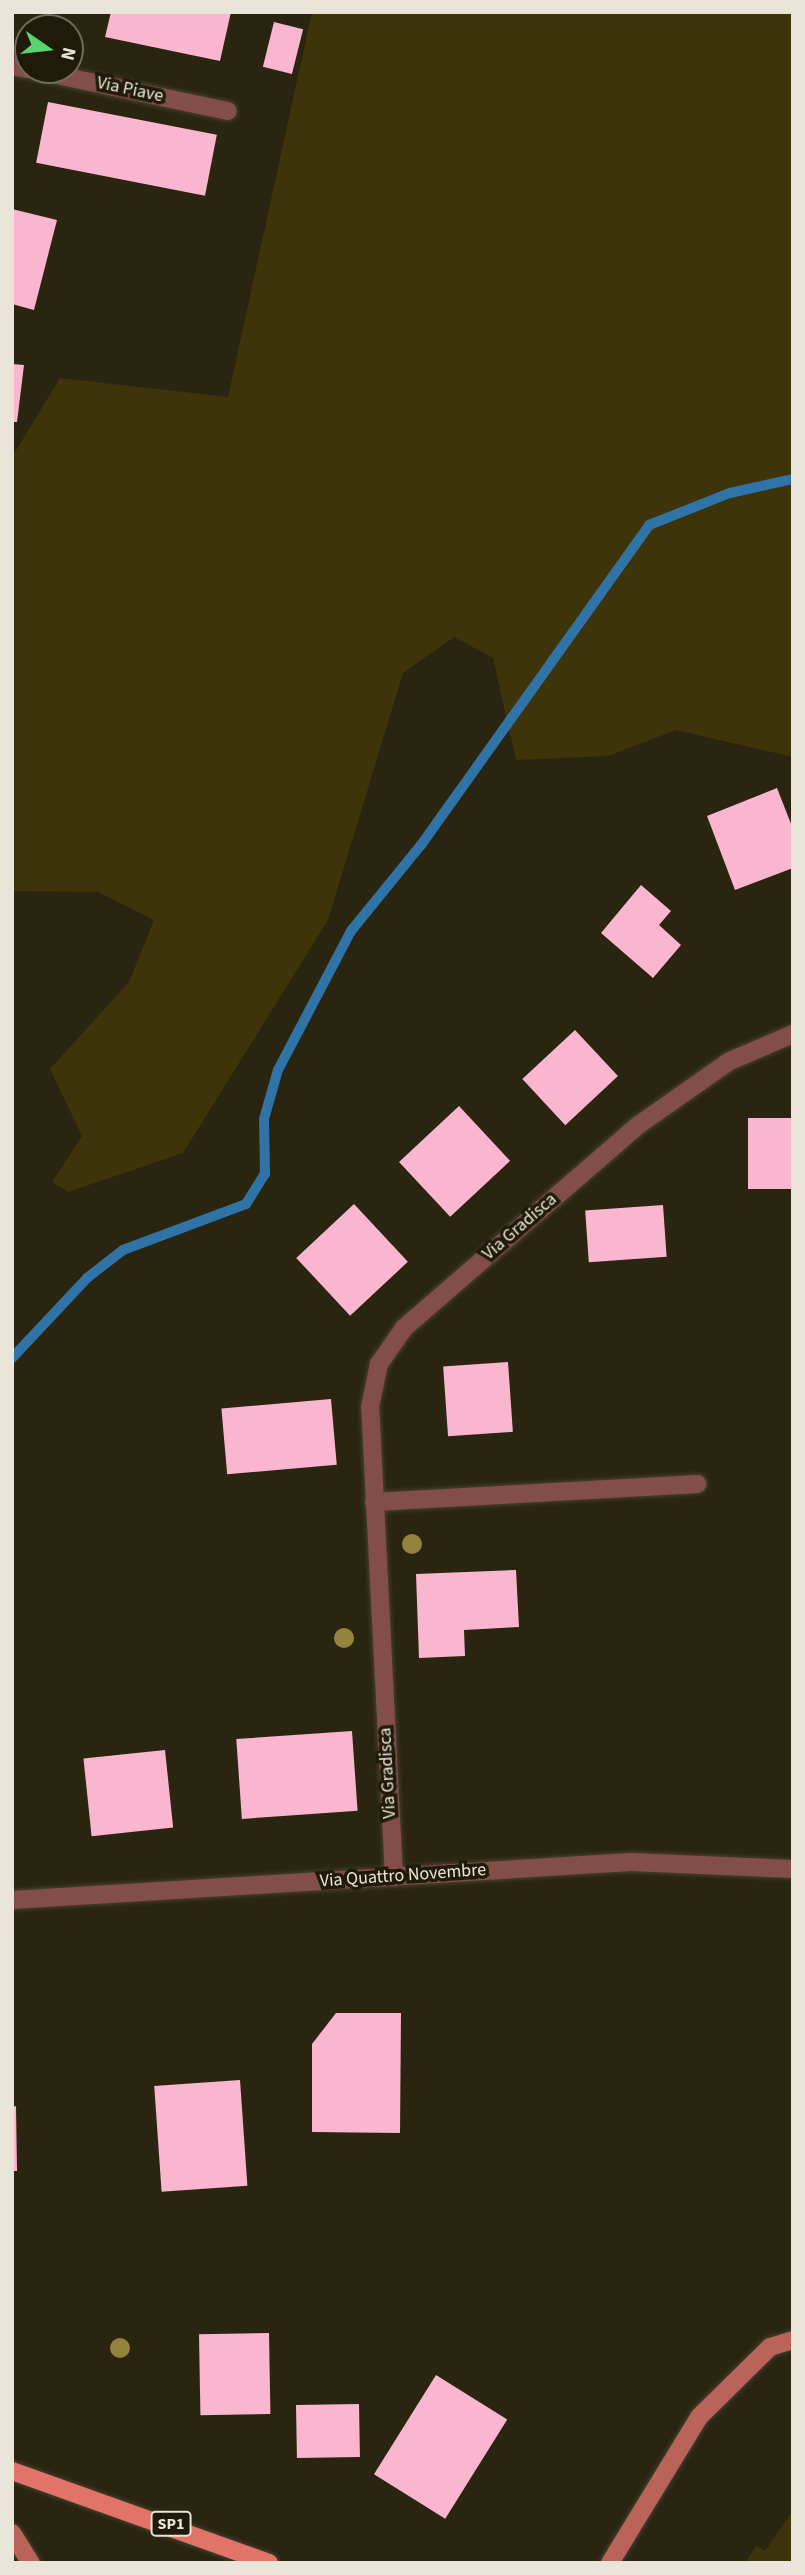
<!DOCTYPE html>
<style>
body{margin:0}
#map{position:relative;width:805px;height:2575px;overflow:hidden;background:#2a2511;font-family:"Source Sans 3",sans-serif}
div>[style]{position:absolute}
.green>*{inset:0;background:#3d340a}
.stream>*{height:10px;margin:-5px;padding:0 5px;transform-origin:5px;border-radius:5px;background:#3074a7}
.building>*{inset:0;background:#fab6cf;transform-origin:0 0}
.roads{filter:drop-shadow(0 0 2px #45402d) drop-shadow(0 0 2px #45402d)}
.street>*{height:18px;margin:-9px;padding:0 9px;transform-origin:9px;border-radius:9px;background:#844e48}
.secondary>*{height:18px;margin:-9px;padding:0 9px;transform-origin:9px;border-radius:9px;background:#b9635b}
.primary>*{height:18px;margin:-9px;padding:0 9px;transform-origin:9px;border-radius:9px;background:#e27369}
.trees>*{width:20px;height:20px;margin:-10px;border-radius:50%;background:#94833c}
span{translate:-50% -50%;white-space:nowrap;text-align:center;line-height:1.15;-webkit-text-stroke:7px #201b08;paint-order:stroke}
.shield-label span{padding:2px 5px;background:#201b08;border:2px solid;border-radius:5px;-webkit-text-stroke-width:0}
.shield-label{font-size:16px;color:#e9e6d9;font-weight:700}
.street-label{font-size:18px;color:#e9e6d9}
.frame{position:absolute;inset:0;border:14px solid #e9e6d9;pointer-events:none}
.north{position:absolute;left:14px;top:14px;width:70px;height:70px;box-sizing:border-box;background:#201b08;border:2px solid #706c5c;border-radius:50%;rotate:104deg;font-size:19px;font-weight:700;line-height:28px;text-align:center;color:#e9e6d9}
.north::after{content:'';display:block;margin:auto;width:24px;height:32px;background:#59d56f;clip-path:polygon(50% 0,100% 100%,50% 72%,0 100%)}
</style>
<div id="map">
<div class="green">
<div style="clip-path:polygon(312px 12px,793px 12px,793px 757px,676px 730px,608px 756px,516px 760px,493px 658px,454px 637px,403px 673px,328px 920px,183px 1153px,68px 1192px,52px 1182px,82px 1136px,50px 1069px,129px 982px,154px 920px,98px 892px,12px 891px,12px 457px,60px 378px,228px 397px)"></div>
<div style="clip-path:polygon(793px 2510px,793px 2563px,745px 2563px,756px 2546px,765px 2551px)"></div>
</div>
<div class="stream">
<div style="left:12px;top:1358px;width:110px;rotate:-46.8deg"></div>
<div style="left:87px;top:1278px;width:46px;rotate:-37.9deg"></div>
<div style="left:123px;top:1250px;width:131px;rotate:-20.5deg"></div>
<div style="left:246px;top:1204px;width:36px;rotate:-58deg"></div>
<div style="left:265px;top:1174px;width:55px;rotate:-91deg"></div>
<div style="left:264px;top:1119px;width:51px;rotate:-74.1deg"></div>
<div style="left:278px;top:1070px;width:157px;rotate:-62.3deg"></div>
<div style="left:351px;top:931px;width:111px;rotate:-50.9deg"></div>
<div style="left:421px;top:845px;width:393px;rotate:-54.5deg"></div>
<div style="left:649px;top:525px;width:87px;rotate:-21.6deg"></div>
<div style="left:730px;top:493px;width:65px;rotate:-12.5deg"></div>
</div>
<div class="building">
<div style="clip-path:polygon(111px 12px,231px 12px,220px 61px,105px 37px)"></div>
<div style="left:274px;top:22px;width:30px;height:46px;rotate:14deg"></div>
<div style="left:48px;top:102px;width:172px;height:62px;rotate:11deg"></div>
<div style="clip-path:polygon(12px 209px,57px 220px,34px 310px,12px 304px)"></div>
<div style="clip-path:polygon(12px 364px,24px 365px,17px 422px,12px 422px)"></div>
<div style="clip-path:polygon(777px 788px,793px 829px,793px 868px,735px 890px,707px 816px)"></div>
<div style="clip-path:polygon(641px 885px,671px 911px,659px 925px,681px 945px,653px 978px,601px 933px)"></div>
<div style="left:575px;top:1030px;width:63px;height:72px;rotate:47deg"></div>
<div style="left:459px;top:1106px;width:75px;height:82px;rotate:47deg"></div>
<div style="left:793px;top:1118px;width:71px;height:45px;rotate:90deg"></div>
<div style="left:354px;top:1204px;width:79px;height:79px;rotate:47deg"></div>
<div style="left:663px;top:1205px;width:52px;height:78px;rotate:86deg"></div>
<div style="left:508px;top:1362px;width:70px;height:65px;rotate:86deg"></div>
<div style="left:331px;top:1399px;width:66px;height:110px;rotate:85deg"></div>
<div style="clip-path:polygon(516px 1570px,519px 1627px,464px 1630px,465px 1656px,419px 1658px,416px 1574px)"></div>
<div style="left:352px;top:1731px;width:80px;height:116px;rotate:86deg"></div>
<div style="left:165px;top:1750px;width:78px;height:82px;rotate:84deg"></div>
<div style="clip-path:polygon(336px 2013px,401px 2013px,400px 2133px,312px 2132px,312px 2044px)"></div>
<div style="left:240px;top:2080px;width:106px;height:86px;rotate:86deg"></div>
<div style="clip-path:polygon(16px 2106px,17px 2171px,12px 2171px,12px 2107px)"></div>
<div style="left:269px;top:2333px;width:81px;height:70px;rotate:89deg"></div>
<div style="left:436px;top:2375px;width:84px;height:117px;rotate:32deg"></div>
<div style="left:359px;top:2404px;width:53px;height:63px;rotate:89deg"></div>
</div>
<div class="roads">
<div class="street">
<div style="left:12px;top:66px;width:16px;rotate:11deg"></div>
<div style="left:33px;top:70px;width:199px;rotate:11.9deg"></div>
<div style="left:374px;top:1502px;width:324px;rotate:-3.2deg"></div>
<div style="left:394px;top:1877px;width:471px;rotate:-92.9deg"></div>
<div style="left:370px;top:1407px;width:44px;rotate:-78.2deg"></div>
<div style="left:379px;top:1364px;width:44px;rotate:-55.2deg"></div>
<div style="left:404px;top:1328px;width:308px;rotate:-40.9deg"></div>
<div style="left:637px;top:1126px;width:113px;rotate:-35deg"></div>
<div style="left:730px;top:1061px;width:69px;rotate:-23.2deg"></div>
<div style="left:12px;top:1900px;width:620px;rotate:-3.51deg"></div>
<div style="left:631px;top:1862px;width:162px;rotate:2.5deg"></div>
</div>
<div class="secondary">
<div style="left:12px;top:2533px;width:36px;rotate:58deg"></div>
<div style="left:610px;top:2563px;width:171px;rotate:-58.6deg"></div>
<div style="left:699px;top:2417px;width:100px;rotate:-44.6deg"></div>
<div style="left:770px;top:2347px;width:24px;rotate:-17deg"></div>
</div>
<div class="primary">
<div style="left:12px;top:2471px;width:273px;rotate:19.7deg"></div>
</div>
</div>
<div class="trees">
<div style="left:412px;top:1544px"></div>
<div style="left:344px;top:1638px"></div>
<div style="left:120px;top:2348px"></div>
</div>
<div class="shield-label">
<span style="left:171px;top:2524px">SP1</span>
</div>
<div class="street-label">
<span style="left:130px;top:90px;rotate:12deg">Via Piave</span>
<span style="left:520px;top:1227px;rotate:-41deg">Via Gradisca</span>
<span style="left:388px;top:1773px;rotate:-93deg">Via Gradisca</span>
<span style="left:403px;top:1876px;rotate:-4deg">Via Quattro Novembre</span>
</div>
<div class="frame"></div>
<div class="north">N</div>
</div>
